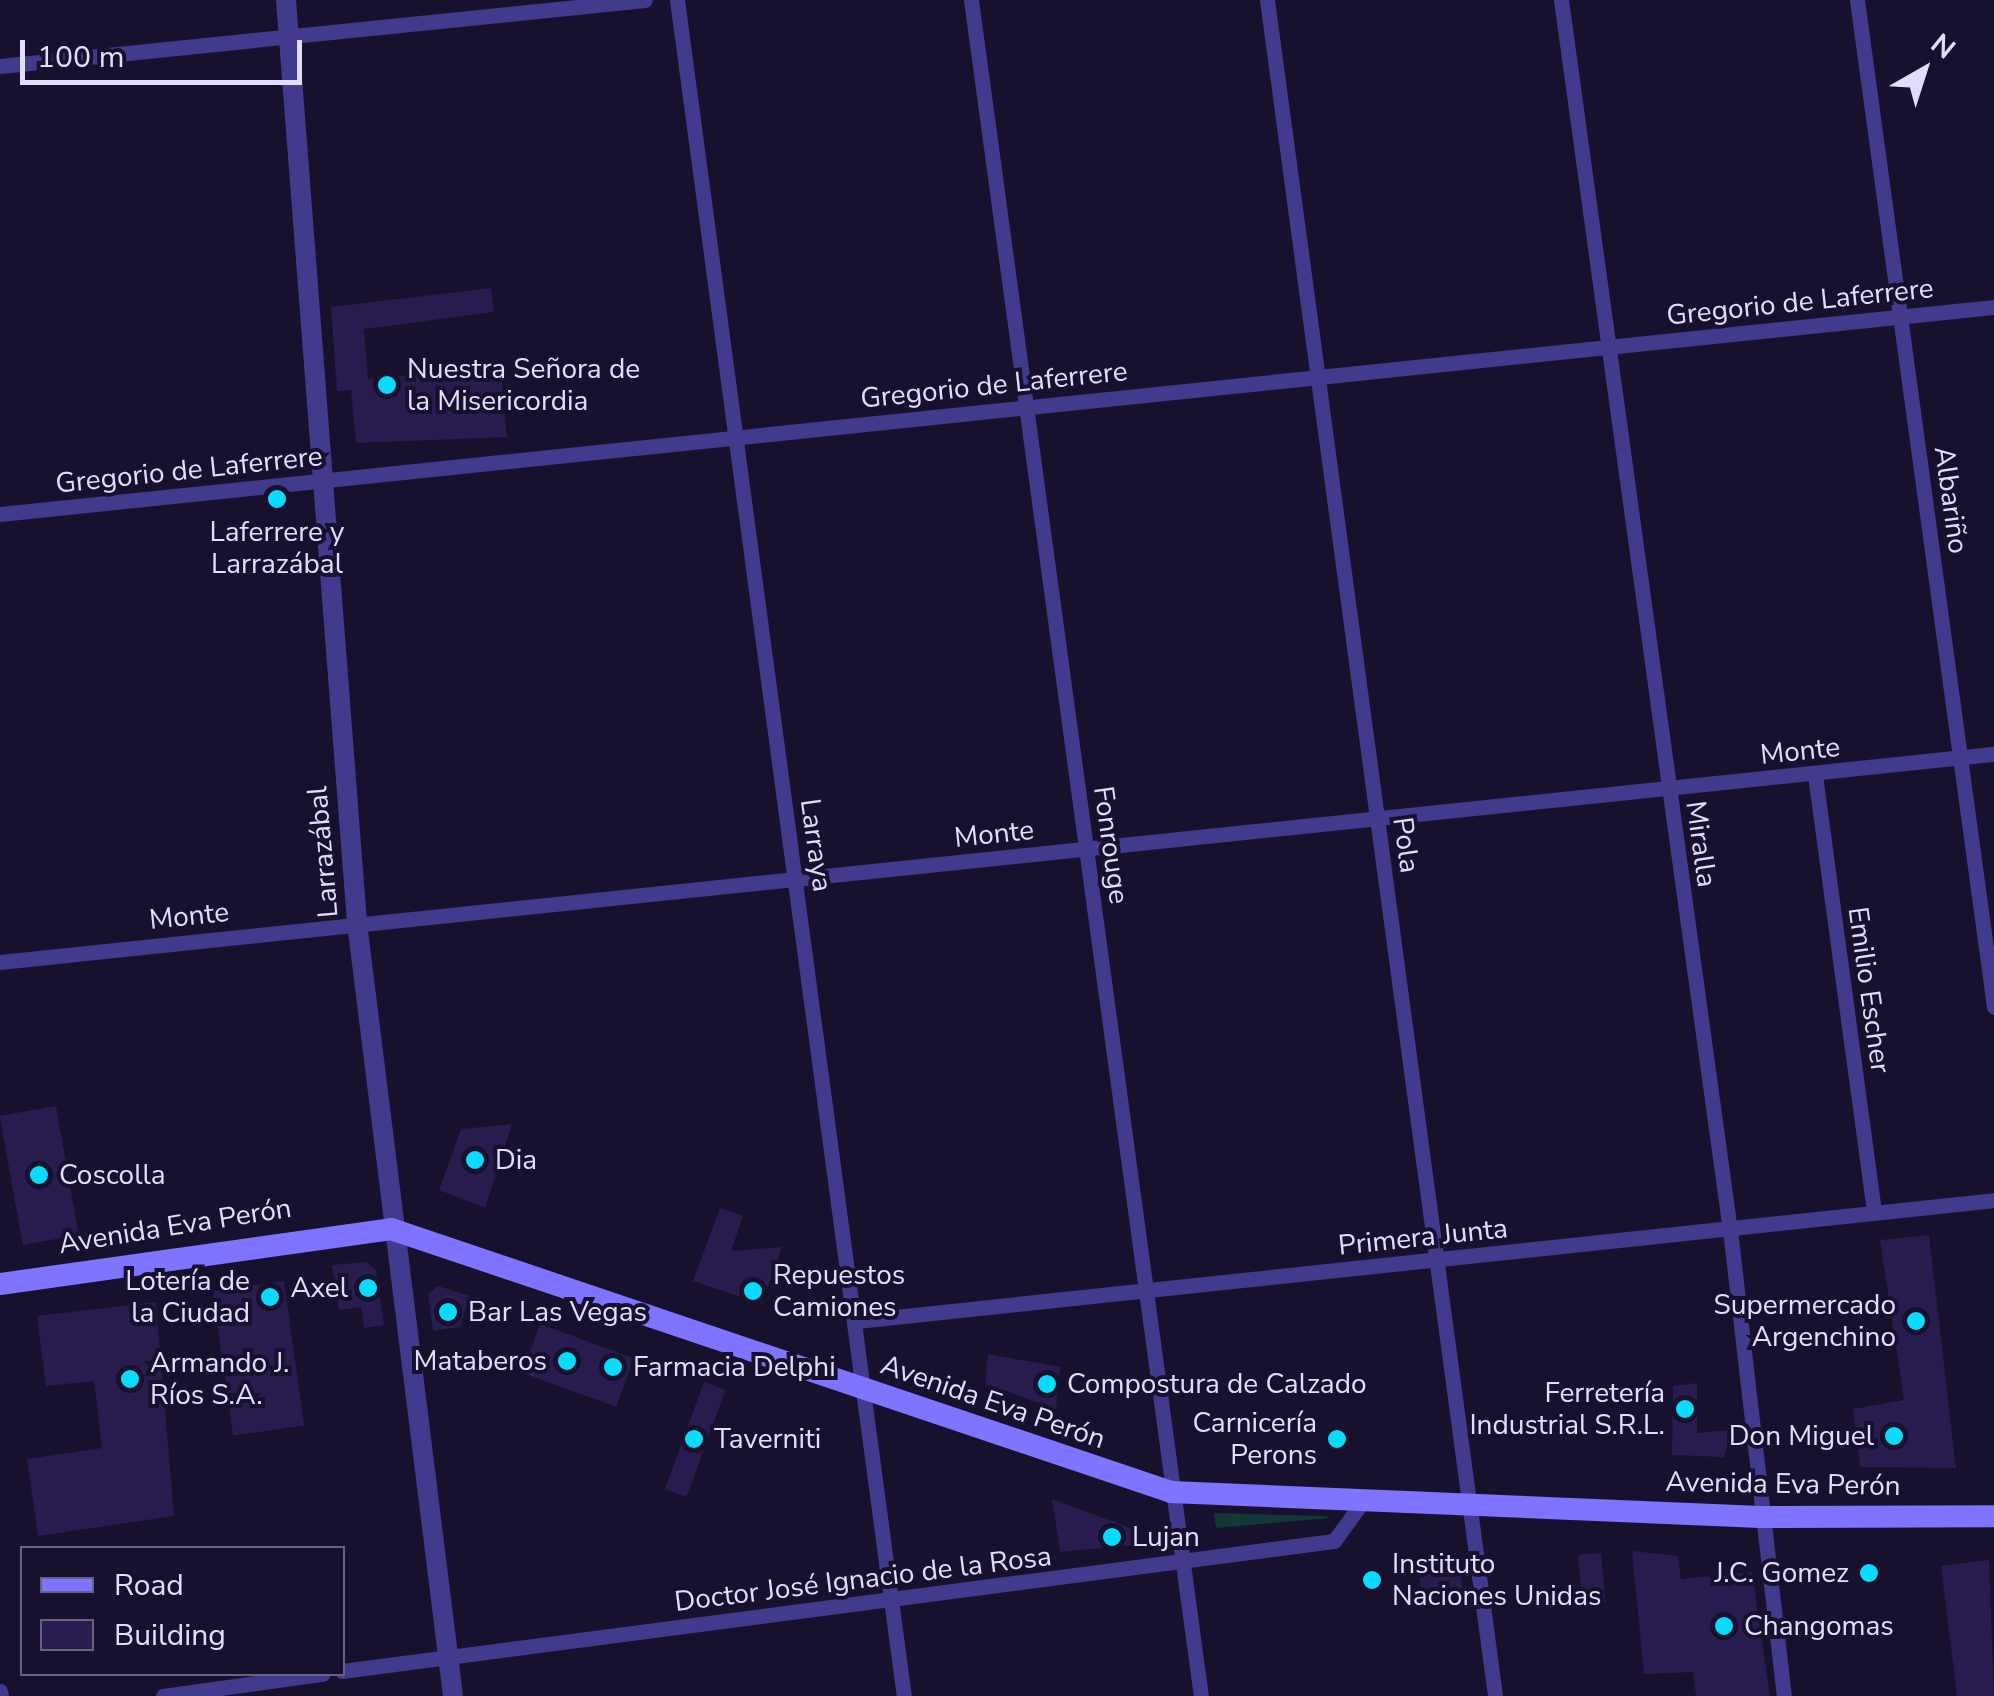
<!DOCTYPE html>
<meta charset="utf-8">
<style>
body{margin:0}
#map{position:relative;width:1994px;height:1696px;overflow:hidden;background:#17112d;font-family:"Nunito Sans",sans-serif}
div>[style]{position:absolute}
.green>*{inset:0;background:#143737}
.building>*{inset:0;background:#291c4f;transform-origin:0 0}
.minor>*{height:15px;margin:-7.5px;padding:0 7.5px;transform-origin:7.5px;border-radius:7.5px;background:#423b8d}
.tertiary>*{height:20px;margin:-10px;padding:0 10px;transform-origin:10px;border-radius:10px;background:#423b8d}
.secondary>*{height:22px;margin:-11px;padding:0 11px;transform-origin:11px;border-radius:11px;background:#7e74ff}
.dots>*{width:28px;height:28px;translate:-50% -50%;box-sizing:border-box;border:5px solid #17112d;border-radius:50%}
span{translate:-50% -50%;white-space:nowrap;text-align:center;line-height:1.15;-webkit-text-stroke:8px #17112d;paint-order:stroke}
.street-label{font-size:28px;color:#e2ddff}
.poi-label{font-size:28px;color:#e2ddff}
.left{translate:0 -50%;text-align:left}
.right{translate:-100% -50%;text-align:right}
.legend{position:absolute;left:20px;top:1546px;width:325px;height:130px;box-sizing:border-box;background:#17112d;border:2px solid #686381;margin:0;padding:12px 18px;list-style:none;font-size:30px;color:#e2ddff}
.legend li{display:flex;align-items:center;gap:20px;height:50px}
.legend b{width:50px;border:2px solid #686381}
.north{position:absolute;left:1874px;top:20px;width:100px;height:100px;-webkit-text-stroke:8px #17112d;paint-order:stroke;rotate:39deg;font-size:28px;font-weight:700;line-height:40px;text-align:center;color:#e2ddff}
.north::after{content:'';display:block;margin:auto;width:35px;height:45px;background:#e2ddff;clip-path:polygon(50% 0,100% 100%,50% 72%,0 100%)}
.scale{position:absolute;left:20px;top:40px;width:282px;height:45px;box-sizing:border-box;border:5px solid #e2ddff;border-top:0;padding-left:12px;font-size:30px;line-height:35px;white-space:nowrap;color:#e2ddff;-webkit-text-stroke:8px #17112d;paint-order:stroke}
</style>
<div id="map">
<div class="green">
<div style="clip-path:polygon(1214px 1513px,1325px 1516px,1331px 1518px,1216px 1528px)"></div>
</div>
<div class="building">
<div style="clip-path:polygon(491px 288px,494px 312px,364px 329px,368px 379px,500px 366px,507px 437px,356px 443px,351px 390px,337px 391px,331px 307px)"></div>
<div style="left:56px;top:1106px;width:131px;height:57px;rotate:80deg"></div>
<div style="clip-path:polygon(512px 1124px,485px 1208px,439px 1190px,461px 1129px)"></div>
<div style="clip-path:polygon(720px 1208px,743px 1216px,731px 1251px,782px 1247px,762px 1304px,693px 1281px)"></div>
<div style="clip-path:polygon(1929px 1235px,1956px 1468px,1860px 1467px,1853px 1409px,1904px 1400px,1880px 1240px)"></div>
<div style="clip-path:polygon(366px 1262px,376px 1270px,384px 1325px,364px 1328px,361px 1307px,339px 1310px,332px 1265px)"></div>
<div style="left:284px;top:1281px;width:146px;height:72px;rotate:82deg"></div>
<div style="clip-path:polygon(438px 1286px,470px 1296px,460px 1327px,433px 1331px,428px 1294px)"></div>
<div style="clip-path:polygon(156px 1302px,174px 1516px,38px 1536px,27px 1459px,102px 1448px,94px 1381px,46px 1386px,37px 1316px)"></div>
<div style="left:540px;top:1324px;width:100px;height:52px;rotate:20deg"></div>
<div style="clip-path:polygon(988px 1354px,1060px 1367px,1056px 1409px,985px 1384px)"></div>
<div style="left:704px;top:1382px;width:23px;height:114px;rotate:20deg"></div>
<div style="clip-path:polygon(1697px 1383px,1697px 1433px,1731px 1430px,1724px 1457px,1672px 1455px,1673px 1386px)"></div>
<div style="left:1329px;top:1426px;width:17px;height:25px;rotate:3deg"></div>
<div style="clip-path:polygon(1052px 1499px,1133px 1529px,1134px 1545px,1060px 1552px)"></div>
<div style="clip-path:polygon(1632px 1551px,1678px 1556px,1681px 1579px,1752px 1572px,1770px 1696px,1696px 1696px,1693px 1672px,1644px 1674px)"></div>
<div style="left:1601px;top:1553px;width:49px;height:23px;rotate:85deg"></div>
<div style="clip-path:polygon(1459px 1556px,1463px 1597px,1434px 1599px,1433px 1589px,1421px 1590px,1418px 1559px)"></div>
<div style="clip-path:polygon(1989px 1560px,1994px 1696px,1957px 1696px,1941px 1566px)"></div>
</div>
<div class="minor">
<div style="left:677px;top:0;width:1711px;rotate:82.38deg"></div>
<div style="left:971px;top:0;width:1712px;rotate:82.28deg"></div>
<div style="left:1267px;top:0;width:1711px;rotate:82.34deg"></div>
<div style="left:1561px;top:0;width:1242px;rotate:82.18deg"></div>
<div style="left:1730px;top:1230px;width:469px;rotate:83.4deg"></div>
<div style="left:1857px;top:0;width:1016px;rotate:82.25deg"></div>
<div style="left:0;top:66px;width:648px;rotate:-5.84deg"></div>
<div style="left:0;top:514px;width:2005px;rotate:-5.93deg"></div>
<div style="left:1815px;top:775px;width:441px;rotate:82.3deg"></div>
<div style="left:0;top:962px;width:2005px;rotate:-5.96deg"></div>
<div style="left:857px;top:1321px;width:1143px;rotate:-6.07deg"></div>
<div style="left:342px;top:1671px;width:1000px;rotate:-7.47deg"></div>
<div style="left:1334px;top:1541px;width:54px;rotate:-54deg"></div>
<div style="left:0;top:1691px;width:5px;rotate:79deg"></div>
<div style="left:163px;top:1696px;width:161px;rotate:-7.9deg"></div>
</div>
<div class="tertiary">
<div style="left:286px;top:0;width:926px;rotate:85.6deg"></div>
<div style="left:357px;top:923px;width:779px;rotate:82.92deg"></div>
</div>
<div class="secondary">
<div style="left:0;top:1284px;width:395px;rotate:-8deg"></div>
<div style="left:391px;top:1229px;width:823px;rotate:18.63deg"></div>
<div style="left:1171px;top:1492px;width:590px;rotate:2.43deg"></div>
<div style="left:1760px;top:1517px;width:234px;rotate:-0.2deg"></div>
</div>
<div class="dots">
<div style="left:387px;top:385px;background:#09dbff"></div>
<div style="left:277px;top:499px;background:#09dbff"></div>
<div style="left:475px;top:1160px;background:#09dbff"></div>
<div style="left:39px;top:1175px;background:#09dbff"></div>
<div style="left:368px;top:1288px;background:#09dbff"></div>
<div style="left:753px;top:1291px;background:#09dbff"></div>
<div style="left:270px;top:1297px;background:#09dbff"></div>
<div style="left:448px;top:1312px;background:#09dbff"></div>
<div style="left:1916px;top:1321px;background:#09dbff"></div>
<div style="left:567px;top:1361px;background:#09dbff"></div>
<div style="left:613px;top:1367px;background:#09dbff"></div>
<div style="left:130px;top:1379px;background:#09dbff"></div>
<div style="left:1047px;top:1384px;background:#09dbff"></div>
<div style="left:1685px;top:1409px;background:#09dbff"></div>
<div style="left:1894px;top:1436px;background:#09dbff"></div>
<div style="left:694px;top:1439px;background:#09dbff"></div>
<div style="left:1337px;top:1439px;background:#09dbff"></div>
<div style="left:1112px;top:1537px;background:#09dbff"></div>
<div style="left:1869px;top:1573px;background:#09dbff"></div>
<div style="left:1372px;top:1580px;background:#09dbff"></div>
<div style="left:1724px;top:1626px;background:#09dbff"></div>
</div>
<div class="street-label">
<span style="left:1800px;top:302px;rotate:-6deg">Gregorio de Laferrere</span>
<span style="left:994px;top:385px;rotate:-6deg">Gregorio de Laferrere</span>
<span style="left:189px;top:470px;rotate:-6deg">Gregorio de Laferrere</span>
<span style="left:1951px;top:500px;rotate:82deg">Albariño</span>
<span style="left:1800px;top:751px;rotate:-6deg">Monte</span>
<span style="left:994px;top:834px;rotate:-6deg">Monte</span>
<span style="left:1701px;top:844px;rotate:82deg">Miralla</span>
<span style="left:816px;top:845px;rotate:82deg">Larraya</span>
<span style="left:1111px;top:845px;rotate:82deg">Fonrouge</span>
<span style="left:1406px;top:845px;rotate:82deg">Pola</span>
<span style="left:323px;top:852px;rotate:-95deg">Larrazábal</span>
<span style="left:189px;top:916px;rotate:-6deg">Monte</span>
<span style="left:1869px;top:990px;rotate:82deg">Emilio Escher</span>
<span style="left:175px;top:1226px;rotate:-9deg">Avenida Eva Perón</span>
<span style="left:1423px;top:1237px;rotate:-6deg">Primera Junta</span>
<span style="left:993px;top:1402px;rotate:19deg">Avenida Eva Perón</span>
<span style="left:1783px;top:1484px;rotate:1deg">Avenida Eva Perón</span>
<span style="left:863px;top:1579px;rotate:-7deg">Doctor José Ignacio de la Rosa</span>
</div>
<div class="poi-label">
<span class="left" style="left:407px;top:385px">Nuestra Señora de<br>la Misericordia</span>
<span style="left:277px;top:548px">Laferrere y<br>Larrazábal</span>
<span class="left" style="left:495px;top:1160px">Dia</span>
<span class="left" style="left:59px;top:1175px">Coscolla</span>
<span class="left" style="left:773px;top:1291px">Repuestos<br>Camiones</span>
<span class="right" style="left:250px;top:1297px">Lotería de<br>la Ciudad</span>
<span class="right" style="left:348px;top:1288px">Axel</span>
<span class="right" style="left:1896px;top:1321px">Supermercado<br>Argenchino</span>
<span class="left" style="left:468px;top:1312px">Bar Las Vegas</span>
<span class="right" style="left:547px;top:1361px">Mataberos</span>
<span class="left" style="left:150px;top:1379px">Armando J.<br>Ríos S.A.</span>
<span class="left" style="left:633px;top:1367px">Farmacia Delphi</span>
<span class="left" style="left:1067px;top:1384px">Compostura de Calzado</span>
<span class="right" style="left:1665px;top:1409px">Ferretería<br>Industrial S.R.L.</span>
<span class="right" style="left:1317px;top:1439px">Carnicería<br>Perons</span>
<span class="right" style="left:1874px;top:1436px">Don Miguel</span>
<span class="left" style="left:714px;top:1439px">Taverniti</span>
<span class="left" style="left:1132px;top:1537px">Lujan</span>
<span class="left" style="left:1392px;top:1580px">Instituto<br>Naciones Unidas</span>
<span class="right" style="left:1849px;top:1573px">J.C. Gomez</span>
<span class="left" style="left:1744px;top:1626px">Changomas</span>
</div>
<ul class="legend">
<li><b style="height:12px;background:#7e74ff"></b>Road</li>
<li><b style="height:28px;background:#291c4f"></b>Building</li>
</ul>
<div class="north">N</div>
<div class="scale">100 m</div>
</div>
